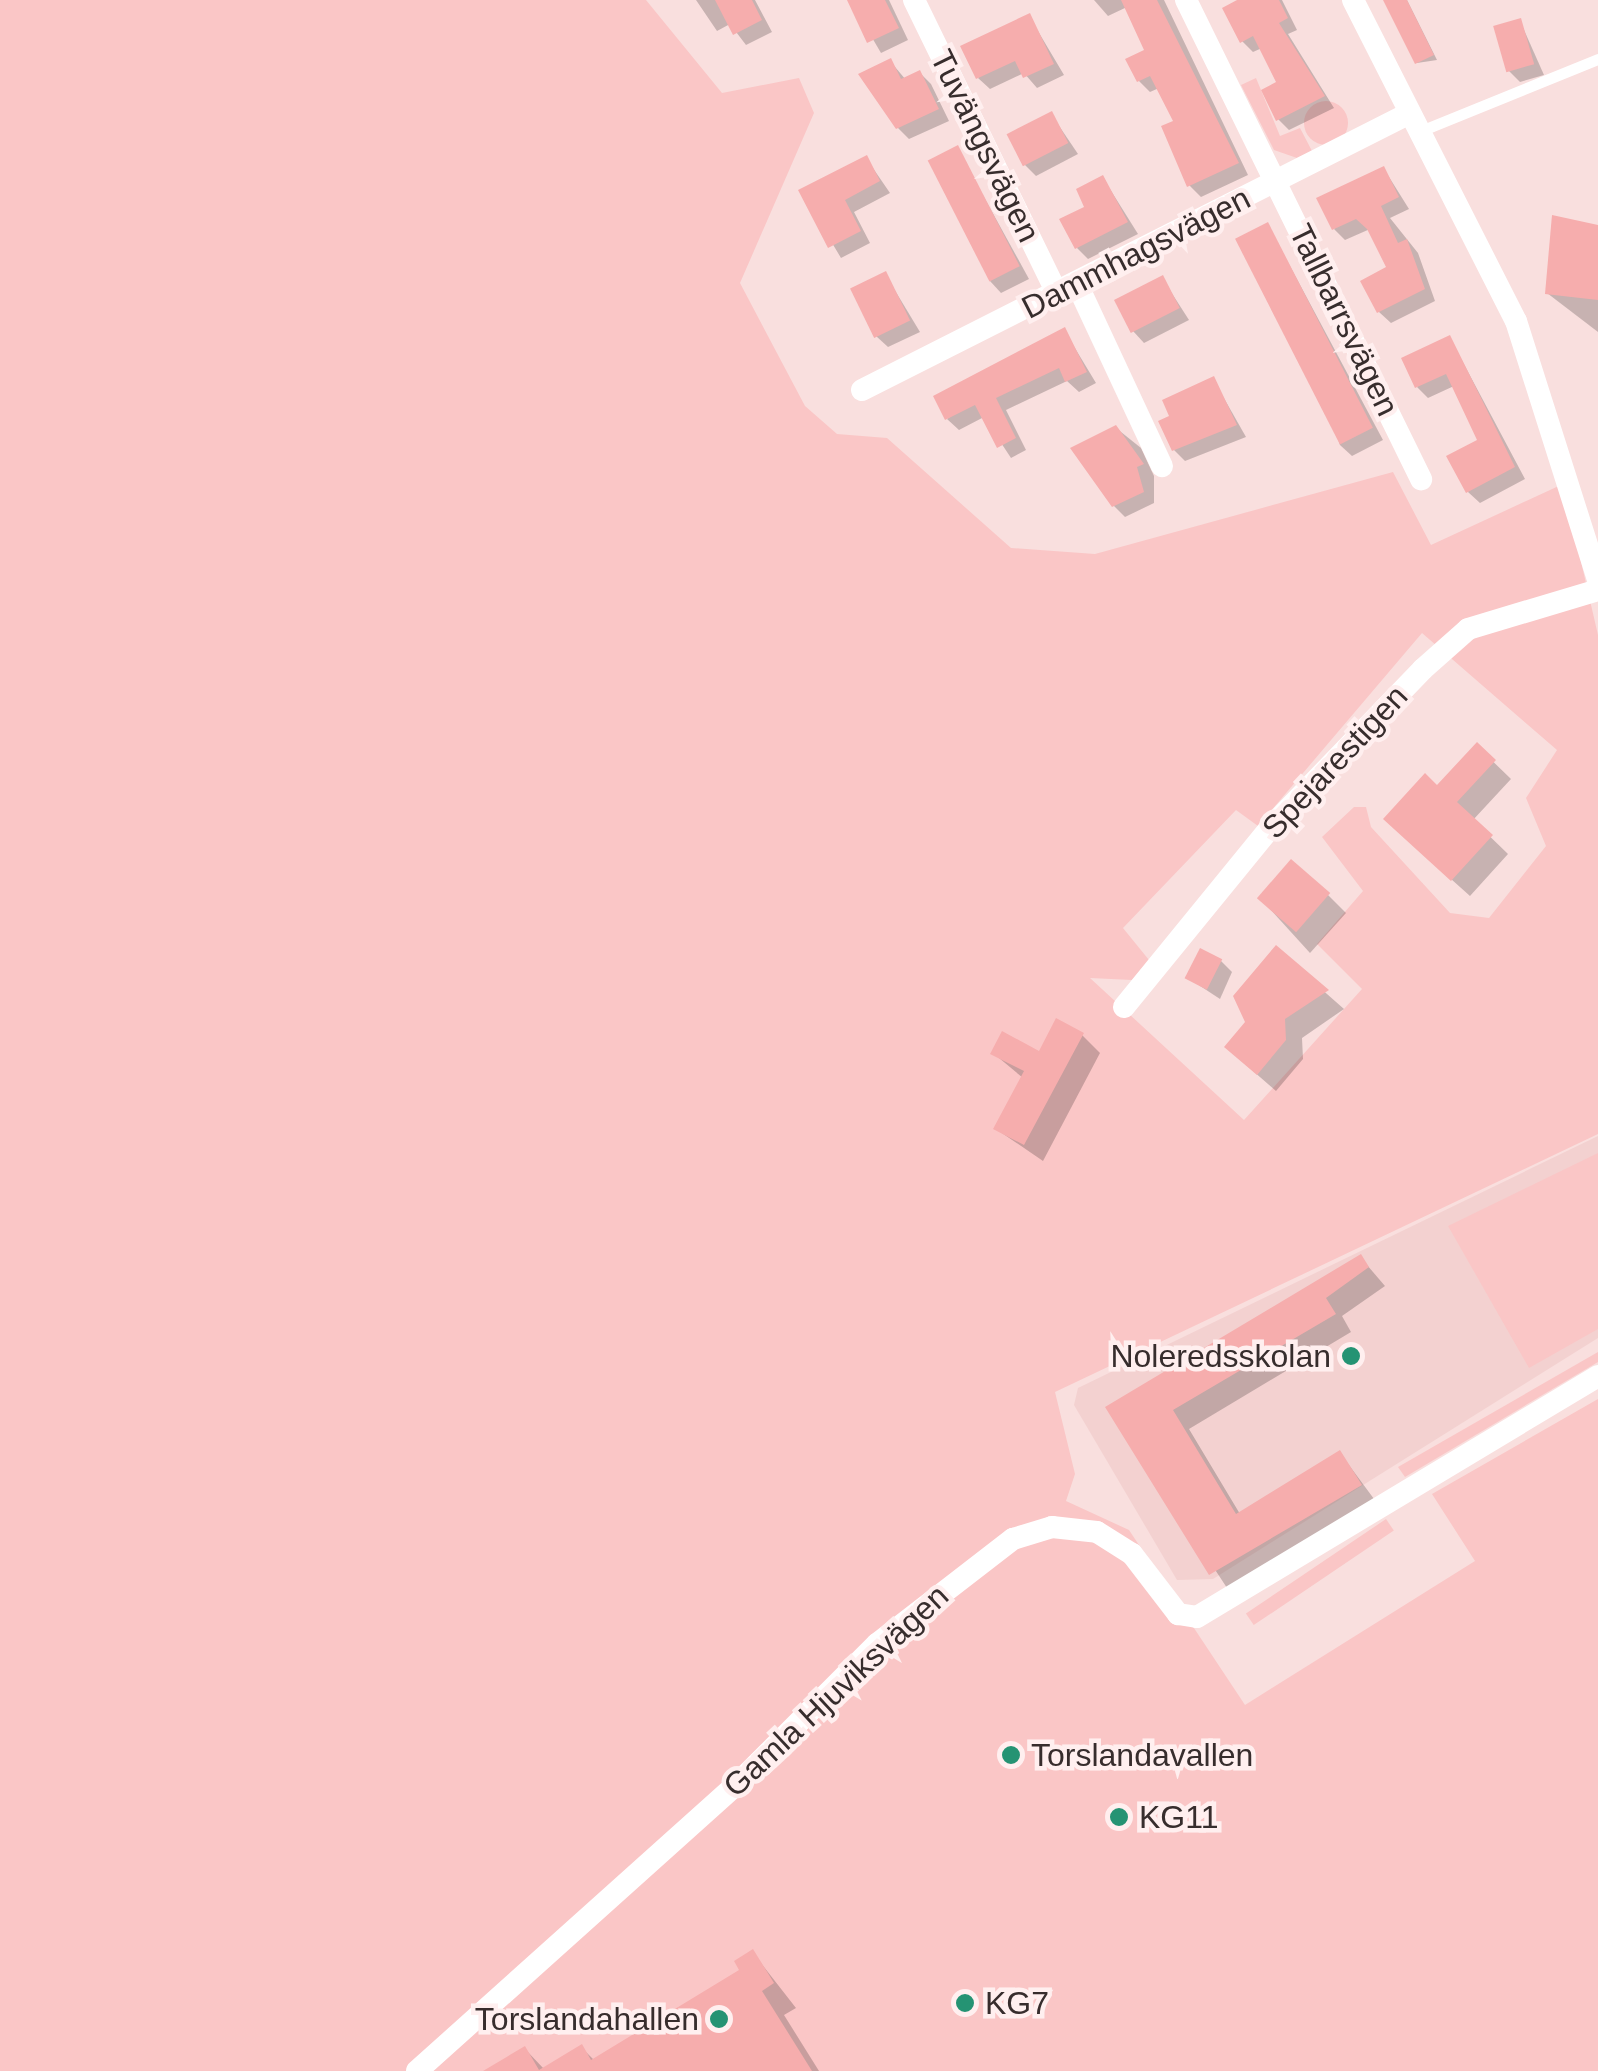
<!DOCTYPE html>
<meta charset="utf-8">
<style>
body{margin:0}
#map{position:relative;width:1598px;height:2071px;overflow:hidden;background:#f9dfde;font-family:Arial,sans-serif}
div>[style]{position:absolute}
.built>*{inset:0;background:#f3d1d0}
.green>*{inset:0;background:#fac6c6;transform-origin:0 0}
.round{border-radius:50%}
.shadow>*{inset:0;background:#0003}
.building>*{inset:0;background:#f6adad;transform-origin:0 0}
.service>*{height:11px;margin:-5.5px;padding:0 5.5px;transform-origin:5.5px;border-radius:5.5px;background:#fff}
.minor>*{height:22px;margin:-11px;padding:0 11px;transform-origin:11px;border-radius:11px;background:#fff}
.dots>*{width:28px;height:28px;translate:-50% -50%;box-sizing:border-box;border:5px solid #ffefef;border-radius:50%}
span{translate:-50% -50%;white-space:nowrap;text-align:center;line-height:1.15;-webkit-text-stroke:9px #ffefef;paint-order:stroke}
.street-label{font-size:32px;color:#372d2d}
.poi-label{font-size:32px;color:#372d2d}
.right{translate:-100% -50%;text-align:right}
.left{translate:0 -50%;text-align:left}
</style>
<div id="map">
<div class="built">
<div style="clip-path:polygon(1598px 1136px,1598px 1338px,1213px 1579px,1177px 1580px,1074px 1405px,1078px 1388px)"></div>
</div>
<div class="green">
<div style="clip-path:polygon(evenodd,0 0,646px 0,722px 93px,799px 78px,814px 113px,740px 283px,805px 406px,837px 434px,887px 438px,1011px 548px,1095px 554px,1393px 472px,1431px 545px,1563px 484px,1598px 635px,1598px 1134px,1055px 1392px,1075px 1474px,1066px 1501px,1129px 1530px,1245px 1705px,1475px 1561px,1432px 1494px,1598px 1399px,1598px 2071px,0 2071px,0 0,1422px 633px,1557px 750px,1526px 798px,1546px 846px,1489px 918px,1450px 913px,1371px 827px,1366px 807px,1354px 807px,1322px 837px,1363px 891px,1317px 944px,1362px 989px,1244px 1120px,1090px 978px,1132px 980px,1149px 960px,1123px 928px,1236px 810px,1258px 826px,1422px 633px)"></div>
<div style="clip-path:polygon(1256px 78px,1280px 136px,1300px 128px,1312px 151px,1297px 158px,1274px 150px,1241px 85px)"></div>
<div class="round" style="left:1304px;top:101px;width:44px;height:44px"></div>
<div style="clip-path:polygon(1598px 1153px,1598px 1329px,1529px 1368px,1448px 1226px)"></div>
<div style="clip-path:polygon(1598px 1352px,1598px 1362px,1405px 1477px,1398px 1467px)"></div>
<div style="left:1386px;top:1519px;width:14px;height:169px;rotate:56deg"></div>
</div>
<div class="shadow">
<div style="clip-path:polygon(696px 0,755px 0,772px 32px,746px 45px,730px 24px,717px 31px)"></div>
<div style="clip-path:polygon(850px 0,889px 0,908px 40px,881px 53px)"></div>
<div style="clip-path:polygon(1094px 0,1164px 0,1248px 175px,1201px 197px,1190px 186px,1164px 128px,1176px 122px,1159px 88px,1150px 92px,1139px 81px,1147px 51px,1127px 7px,1108px 16px)"></div>
<div style="clip-path:polygon(1242px 0,1282px 0,1297px 30px,1288px 34px,1334px 108px,1289px 130px,1278px 119px,1280px 83px,1262px 48px,1253px 52px,1242px 41px)"></div>
<div style="clip-path:polygon(1385px 0,1407px 0,1437px 60px,1417px 63px)"></div>
<div style="clip-path:polygon(1029px 16px,1064px 75px,1037px 88px,1024px 73px,990px 89px,978px 78px)"></div>
<div style="clip-path:polygon(1520px 21px,1544px 75px,1520px 82px,1508px 70px)"></div>
<div style="clip-path:polygon(890px 61px,906px 80px,920px 73px,931px 84px,949px 121px,909px 139px,898px 128px,861px 75px)"></div>
<div style="clip-path:polygon(1051px 114px,1078px 154px,1036px 176px,1024px 164px)"></div>
<div style="clip-path:polygon(957px 148px,1029px 279px,1001px 293px,990px 281px)"></div>
<div style="clip-path:polygon(866px 158px,890px 193px,854px 212px,870px 243px,841px 258px,801px 191px)"></div>
<div style="clip-path:polygon(1384px 169px,1409px 209px,1390px 218px,1418px 253px,1435px 301px,1391px 323px,1379px 312px,1390px 268px,1370px 229px,1345px 240px,1334px 229px)"></div>
<div style="clip-path:polygon(1103px 178px,1138px 234px,1088px 259px,1077px 248px)"></div>
<div style="clip-path:polygon(1268px 225px,1383px 440px,1352px 456px,1340px 445px)"></div>
<div style="clip-path:polygon(1598px 226px,1598px 332px,1547px 293px)"></div>
<div style="clip-path:polygon(885px 274px,920px 332px,888px 347px,876px 336px)"></div>
<div style="clip-path:polygon(1162px 278px,1189px 320px,1144px 343px,1133px 331px)"></div>
<div style="clip-path:polygon(1064px 330px,1096px 383px,1079px 392px,1067px 381px,1006px 410px,1026px 450px,1011px 458px,984px 417px,959px 430px,947px 419px)"></div>
<div style="clip-path:polygon(1450px 338px,1525px 479px,1480px 503px,1468px 492px,1480px 441px,1454px 386px,1428px 398px,1417px 387px)"></div>
<div style="clip-path:polygon(1213px 379px,1246px 437px,1185px 461px,1174px 450px)"></div>
<div style="clip-path:polygon(1116px 428px,1141px 448px,1154px 476px,1154px 503px,1125px 517px,1114px 506px)"></div>
<div style="clip-path:polygon(1477px 746px,1511px 779px,1473px 820px,1508px 854px,1470px 896px,1403px 836px)"></div>
<div style="clip-path:polygon(1328px 895px,1346px 913px,1310px 953px,1260px 898px)"></div>
<div style="clip-path:polygon(1276px 949px,1344px 1009px,1302px 1038px,1303px 1059px,1276px 1091px,1245px 1064px,1248px 1022px)"></div>
<div style="clip-path:polygon(1221px 961px,1232px 972px,1220px 999px,1188px 978px)"></div>
<div style="clip-path:polygon(1082px 1035px,1100px 1053px,1043px 1161px,996px 1129px,1023px 1078px,993px 1053px,1040px 1054px)"></div>
<div style="clip-path:polygon(1361px 1258px,1385px 1286px,1342px 1316px,1351px 1332px,1189px 1429px,1240px 1514px,1340px 1453px,1377px 1503px,1229px 1591px,1109px 1408px)"></div>
<div style="clip-path:polygon(753px 1953px,796px 2008px,784px 2015px,819px 2071px,488px 2071px,525px 2049px,544px 2069px,581px 2047px,595px 2061px,743px 1971px)"></div>
</div>
<div class="building">
<div style="clip-path:polygon(715px 0,752px 0,762px 20px,733px 35px)"></div>
<div style="clip-path:polygon(847px 0,885px 0,899px 28px,867px 43px)"></div>
<div style="clip-path:polygon(1121px 0,1157px 0,1239px 163px,1187px 187px,1161px 126px,1173px 121px,1150px 76px,1137px 82px,1125px 59px,1144px 50px)"></div>
<div style="clip-path:polygon(1237px 0,1279px 0,1288px 18px,1279px 23px,1325px 96px,1276px 121px,1261px 90px,1276px 82px,1253px 36px,1240px 43px,1222px 8px)"></div>
<div style="clip-path:polygon(1383px 0,1407px 0,1434px 55px,1415px 64px)"></div>
<div style="clip-path:polygon(1030px 13px,1054px 64px,1023px 78px,1015px 61px,976px 79px,960px 46px)"></div>
<div style="left:1521px;top:18px;width:48px;height:29px;rotate:74deg"></div>
<div style="clip-path:polygon(891px 58px,901px 79px,920px 70px,939px 109px,896px 129px,858px 74px)"></div>
<div style="left:1052px;top:111px;width:36px;height:51px;rotate:63deg"></div>
<div style="left:958px;top:145px;width:136px;height:34px;rotate:63deg"></div>
<div style="clip-path:polygon(867px 155px,880px 181px,845px 200px,861px 231px,828px 248px,798px 190px)"></div>
<div style="clip-path:polygon(1384px 166px,1399px 197px,1381px 206px,1398px 243px,1407px 239px,1425px 289px,1377px 313px,1360px 281px,1386px 267px,1367px 229px,1356px 219px,1332px 230px,1316px 198px)"></div>
<div style="clip-path:polygon(1103px 175px,1128px 222px,1075px 249px,1059px 219px,1084px 207px,1076px 189px)"></div>
<div style="clip-path:polygon(1552px 215px,1598px 225px,1598px 300px,1545px 294px)"></div>
<div style="left:1268px;top:222px;width:231px;height:37px;rotate:63deg"></div>
<div style="left:886px;top:271px;width:55px;height:40px;rotate:64deg"></div>
<div style="left:1163px;top:275px;width:37px;height:55px;rotate:63deg"></div>
<div style="clip-path:polygon(1065px 327px,1087px 372px,1065px 382px,1059px 368px,996px 398px,1016px 438px,997px 448px,975px 405px,945px 420px,933px 396px)"></div>
<div style="clip-path:polygon(1450px 335px,1515px 467px,1466px 493px,1446px 456px,1477px 440px,1446px 374px,1415px 388px,1401px 358px)"></div>
<div style="clip-path:polygon(1214px 376px,1237px 425px,1172px 451px,1158px 421px,1169px 416px,1162px 400px)"></div>
<div style="clip-path:polygon(1116px 425px,1144px 464px,1137px 467px,1144px 492px,1112px 507px,1070px 448px)"></div>
<div style="clip-path:polygon(1477px 742px,1496px 760px,1457px 802px,1493px 835px,1451px 881px,1383px 819px,1425px 773px,1437px 785px)"></div>
<div style="left:1291px;top:859px;width:52px;height:52px;rotate:41deg"></div>
<div style="clip-path:polygon(1276px 945px,1329px 990px,1285px 1019px,1286px 1040px,1257px 1075px,1224px 1047px,1245px 1022px,1233px 996px)"></div>
<div style="left:1200px;top:948px;width:25px;height:34px;rotate:27deg"></div>
<div style="clip-path:polygon(1056px 1018px,1084px 1033px,1024px 1145px,993px 1129px,1024px 1071px,990px 1054px,1002px 1031px,1039px 1051px)"></div>
<div style="clip-path:polygon(1361px 1254px,1369px 1267px,1326px 1298px,1336px 1314px,1173px 1410px,1236px 1514px,1340px 1450px,1362px 1485px,1209px 1575px,1105px 1407px)"></div>
<div style="clip-path:polygon(753px 1949px,774px 1983px,762px 1991px,812px 2071px,483px 2071px,525px 2046px,539px 2070px,582px 2044px,591px 2060px,739px 1970px,734px 1961px)"></div>
</div>
<div class="service">
<div style="left:1418px;top:132px;width:194px;rotate:-22.1deg"></div>
</div>
<div class="minor">
<div style="left:914px;top:0;width:326px;rotate:64deg"></div>
<div style="left:1186px;top:0;width:534px;rotate:63.87deg"></div>
<div style="left:1353px;top:0;width:360px;rotate:63.1deg"></div>
<div style="left:1516px;top:321px;width:271px;rotate:72.4deg"></div>
<div style="left:1077px;top:284px;width:201px;rotate:65deg"></div>
<div style="left:862px;top:390px;width:612px;rotate:-26.82deg"></div>
<div style="left:1124px;top:1007px;width:230px;rotate:-50.8deg"></div>
<div style="left:1269px;top:829px;width:222px;rotate:-46.1deg"></div>
<div style="left:1423px;top:669px;width:60px;rotate:-41.6deg"></div>
<div style="left:1468px;top:629px;width:136px;rotate:-16.7deg"></div>
<div style="left:417px;top:2071px;width:433px;rotate:-41.9deg"></div>
<div style="left:739px;top:1782px;width:195px;rotate:-45deg"></div>
<div style="left:877px;top:1644px;width:172px;rotate:-37.7deg"></div>
<div style="left:1013px;top:1539px;width:41px;rotate:-17.1deg"></div>
<div style="left:1052px;top:1527px;width:45px;rotate:6.3deg"></div>
<div style="left:1097px;top:1532px;width:41px;rotate:32.2deg"></div>
<div style="left:1132px;top:1554px;width:76px;rotate:52.5deg"></div>
<div style="left:1178px;top:1614px;width:19px;rotate:9deg"></div>
<div style="left:1197px;top:1617px;width:468px;rotate:-31deg"></div>
</div>
<div class="dots">
<div style="left:1351px;top:1356px;background:#259373"></div>
<div style="left:1011px;top:1755px;background:#259373"></div>
<div style="left:1119px;top:1817px;background:#259373"></div>
<div style="left:965px;top:2003px;background:#259373"></div>
<div style="left:719px;top:2019px;background:#259373"></div>
</div>
<div class="street-label">
<span style="left:985px;top:146px;rotate:64deg">Tuvängsvägen</span>
<span style="left:1136px;top:253px;rotate:-27deg">Dammhagsvägen</span>
<span style="left:1344px;top:320px;rotate:64deg">Tallbarrsvägen</span>
<span style="left:1335px;top:762px;rotate:-47deg">Spejarestigen</span>
<span style="left:836px;top:1691px;rotate:-43deg">Gamla Hjuviksvägen</span>
</div>
<div class="poi-label">
<span class="right" style="left:1331px;top:1356px">Noleredsskolan</span>
<span class="left" style="left:1031px;top:1755px">Torslandavallen</span>
<span class="left" style="left:1139px;top:1817px">KG11</span>
<span class="left" style="left:985px;top:2003px">KG7</span>
<span class="right" style="left:699px;top:2019px">Torslandahallen</span>
</div>
</div>
